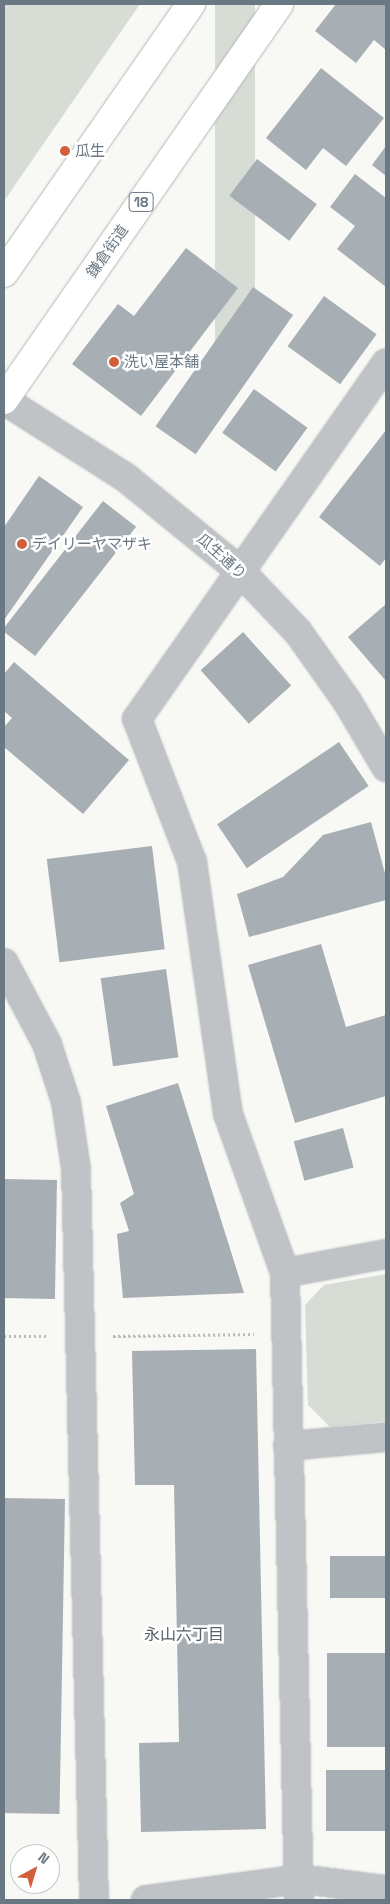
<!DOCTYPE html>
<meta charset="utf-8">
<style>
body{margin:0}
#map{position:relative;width:390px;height:1904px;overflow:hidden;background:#f8f8f5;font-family:"Space Grotesk","Noto Sans JP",sans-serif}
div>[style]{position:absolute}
.green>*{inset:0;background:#d7dcd5;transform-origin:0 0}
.building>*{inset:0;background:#a7aeb4;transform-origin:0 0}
.path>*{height:3px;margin-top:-1.5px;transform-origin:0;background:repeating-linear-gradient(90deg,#b9bcbe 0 2.5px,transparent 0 5px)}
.roads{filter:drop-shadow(0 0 1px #b3b7ba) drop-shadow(0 0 1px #b3b7ba)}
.minor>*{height:28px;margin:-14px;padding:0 14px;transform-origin:14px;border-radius:14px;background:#bfc3c6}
.tertiary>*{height:28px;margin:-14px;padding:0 14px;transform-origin:14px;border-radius:14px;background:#bfc3c6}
.primary>*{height:28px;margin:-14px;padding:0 14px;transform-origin:14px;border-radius:14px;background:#fff}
.dots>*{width:14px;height:14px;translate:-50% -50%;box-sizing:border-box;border:2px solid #fff;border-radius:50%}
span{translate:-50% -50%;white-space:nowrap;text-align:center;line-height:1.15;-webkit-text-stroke:5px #fff;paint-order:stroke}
.shield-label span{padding:1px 4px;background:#fff;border:1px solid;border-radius:4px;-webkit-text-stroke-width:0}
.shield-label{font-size:14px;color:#6a7883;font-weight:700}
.poi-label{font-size:15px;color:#6a7883}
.left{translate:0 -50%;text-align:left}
.street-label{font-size:15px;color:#6a7883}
.neighbourhood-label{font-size:16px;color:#576169}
.frame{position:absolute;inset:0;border:5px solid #6a7883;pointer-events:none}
.north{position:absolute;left:10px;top:1844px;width:50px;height:50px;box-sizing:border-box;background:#fff;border:1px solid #c3c9cd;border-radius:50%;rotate:39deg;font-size:14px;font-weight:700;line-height:20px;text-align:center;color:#6a7883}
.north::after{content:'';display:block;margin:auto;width:18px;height:22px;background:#d25f3b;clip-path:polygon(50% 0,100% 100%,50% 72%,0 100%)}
</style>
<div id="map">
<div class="green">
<div style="clip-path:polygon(4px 4px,140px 4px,4px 201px)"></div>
<div style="left:215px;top:4px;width:40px;height:351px"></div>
<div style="clip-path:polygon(386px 1274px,386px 1421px,330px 1427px,308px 1405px,305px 1305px,324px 1285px)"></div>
</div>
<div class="building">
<div style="clip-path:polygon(336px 4px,386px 4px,386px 50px,374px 40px,356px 63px,315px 31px)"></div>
<div style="clip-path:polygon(321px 68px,384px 118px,346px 166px,323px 148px,306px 170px,266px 138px)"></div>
<div style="clip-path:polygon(386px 146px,386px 176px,372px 165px)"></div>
<div style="left:257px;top:159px;width:75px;height:46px;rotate:37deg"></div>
<div style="clip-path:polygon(355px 174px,386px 198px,386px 287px,337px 249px,355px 226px,330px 207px)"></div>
<div style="clip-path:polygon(186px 248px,238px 288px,141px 416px,72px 364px,118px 304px,134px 316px)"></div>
<div style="left:253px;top:287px;width:49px;height:170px;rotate:35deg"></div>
<div style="left:324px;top:296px;width:65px;height:62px;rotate:36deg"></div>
<div style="left:254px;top:389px;width:66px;height:54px;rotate:36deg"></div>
<div style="clip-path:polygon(386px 430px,386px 558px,380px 566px,319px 517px)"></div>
<div style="clip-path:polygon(39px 476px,83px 507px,4px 620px,4px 527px)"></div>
<div style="left:103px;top:501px;width:42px;height:164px;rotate:38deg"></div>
<div style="clip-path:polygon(386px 604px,386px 681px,348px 637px)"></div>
<div style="left:243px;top:632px;width:72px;height:57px;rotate:48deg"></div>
<div style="clip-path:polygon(14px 662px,129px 760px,83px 814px,4px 747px,4px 727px,12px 718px,4px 711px,4px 674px)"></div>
<div style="left:339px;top:742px;width:53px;height:147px;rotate:56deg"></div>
<div style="clip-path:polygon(371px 822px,386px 877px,386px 900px,249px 937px,237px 894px,283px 877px,323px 835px)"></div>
<div style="left:152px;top:846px;width:104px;height:106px;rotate:83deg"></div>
<div style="clip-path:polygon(321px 944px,346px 1027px,386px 1015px,386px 1096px,295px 1123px,248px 965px)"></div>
<div style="left:166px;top:969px;width:89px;height:66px;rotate:82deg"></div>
<div style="clip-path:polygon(178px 1083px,244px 1293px,123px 1298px,117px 1234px,129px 1231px,120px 1203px,134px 1194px,106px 1106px)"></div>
<div style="left:343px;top:1128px;width:41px;height:51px;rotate:75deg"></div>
<div style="left:4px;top:1179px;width:53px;height:119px;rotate:1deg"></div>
<div style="clip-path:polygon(256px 1349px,266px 1829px,141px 1832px,139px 1743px,179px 1742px,174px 1485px,135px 1485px,132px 1351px)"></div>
<div style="left:4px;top:1498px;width:61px;height:315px;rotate:1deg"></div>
<div style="left:386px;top:1556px;width:42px;height:56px;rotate:90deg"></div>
<div style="left:386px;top:1653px;width:94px;height:59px;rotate:90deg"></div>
<div style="left:386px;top:1770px;width:61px;height:60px;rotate:90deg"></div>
</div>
<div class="path">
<div style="left:4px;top:1336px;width:43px"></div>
<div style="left:113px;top:1336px;width:141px;rotate:-0.8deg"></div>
</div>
<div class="roads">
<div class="minor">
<div style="left:4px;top:963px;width:92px;rotate:62deg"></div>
<div style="left:47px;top:1044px;width:61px;rotate:71.9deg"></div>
<div style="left:66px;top:1102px;width:68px;rotate:81.5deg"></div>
<div style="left:76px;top:1169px;width:731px;rotate:88.59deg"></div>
<div style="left:285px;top:1273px;width:103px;rotate:-10.7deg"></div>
<div style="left:288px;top:1446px;width:98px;rotate:-5.2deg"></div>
<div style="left:301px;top:1879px;width:86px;rotate:7.4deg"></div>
<div style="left:299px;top:1900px;width:627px;rotate:-91.28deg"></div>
<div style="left:285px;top:1273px;width:169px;rotate:-109.7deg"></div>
<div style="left:228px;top:1114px;width:255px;rotate:-98.1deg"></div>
<div style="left:192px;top:862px;width:153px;rotate:-111deg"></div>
<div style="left:137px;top:719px;width:434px;rotate:-55deg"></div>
</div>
<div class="tertiary">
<div style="left:4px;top:400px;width:143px;rotate:32.5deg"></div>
<div style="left:125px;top:477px;width:147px;rotate:39.2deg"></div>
<div style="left:239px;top:570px;width:86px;rotate:46.4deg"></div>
<div style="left:298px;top:632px;width:85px;rotate:54.6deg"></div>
<div style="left:347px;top:701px;width:77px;rotate:59.4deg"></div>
<div style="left:146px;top:1900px;width:156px;rotate:-7.7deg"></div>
</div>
<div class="primary">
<div style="left:4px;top:273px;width:328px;rotate:-55.2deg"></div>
<div style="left:4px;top:400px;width:482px;rotate:-55.2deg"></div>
</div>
</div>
<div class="dots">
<div style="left:65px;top:151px;background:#d25f3b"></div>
<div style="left:114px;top:362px;background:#d25f3b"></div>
<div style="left:22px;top:544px;background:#d25f3b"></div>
</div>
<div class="shield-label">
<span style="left:141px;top:202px">18</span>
</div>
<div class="poi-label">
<span class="left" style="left:75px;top:151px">瓜生</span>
<span class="left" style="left:124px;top:362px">洗い屋本舗</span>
<span class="left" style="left:32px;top:544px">デイリーヤマザキ</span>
</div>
<div class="street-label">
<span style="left:107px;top:251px;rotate:-55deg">鎌倉街道</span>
<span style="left:222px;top:556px;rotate:42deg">瓜生通り</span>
</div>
<div class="neighbourhood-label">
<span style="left:184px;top:1635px">永山六丁目</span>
</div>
<div class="frame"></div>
<div class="north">N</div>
</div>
